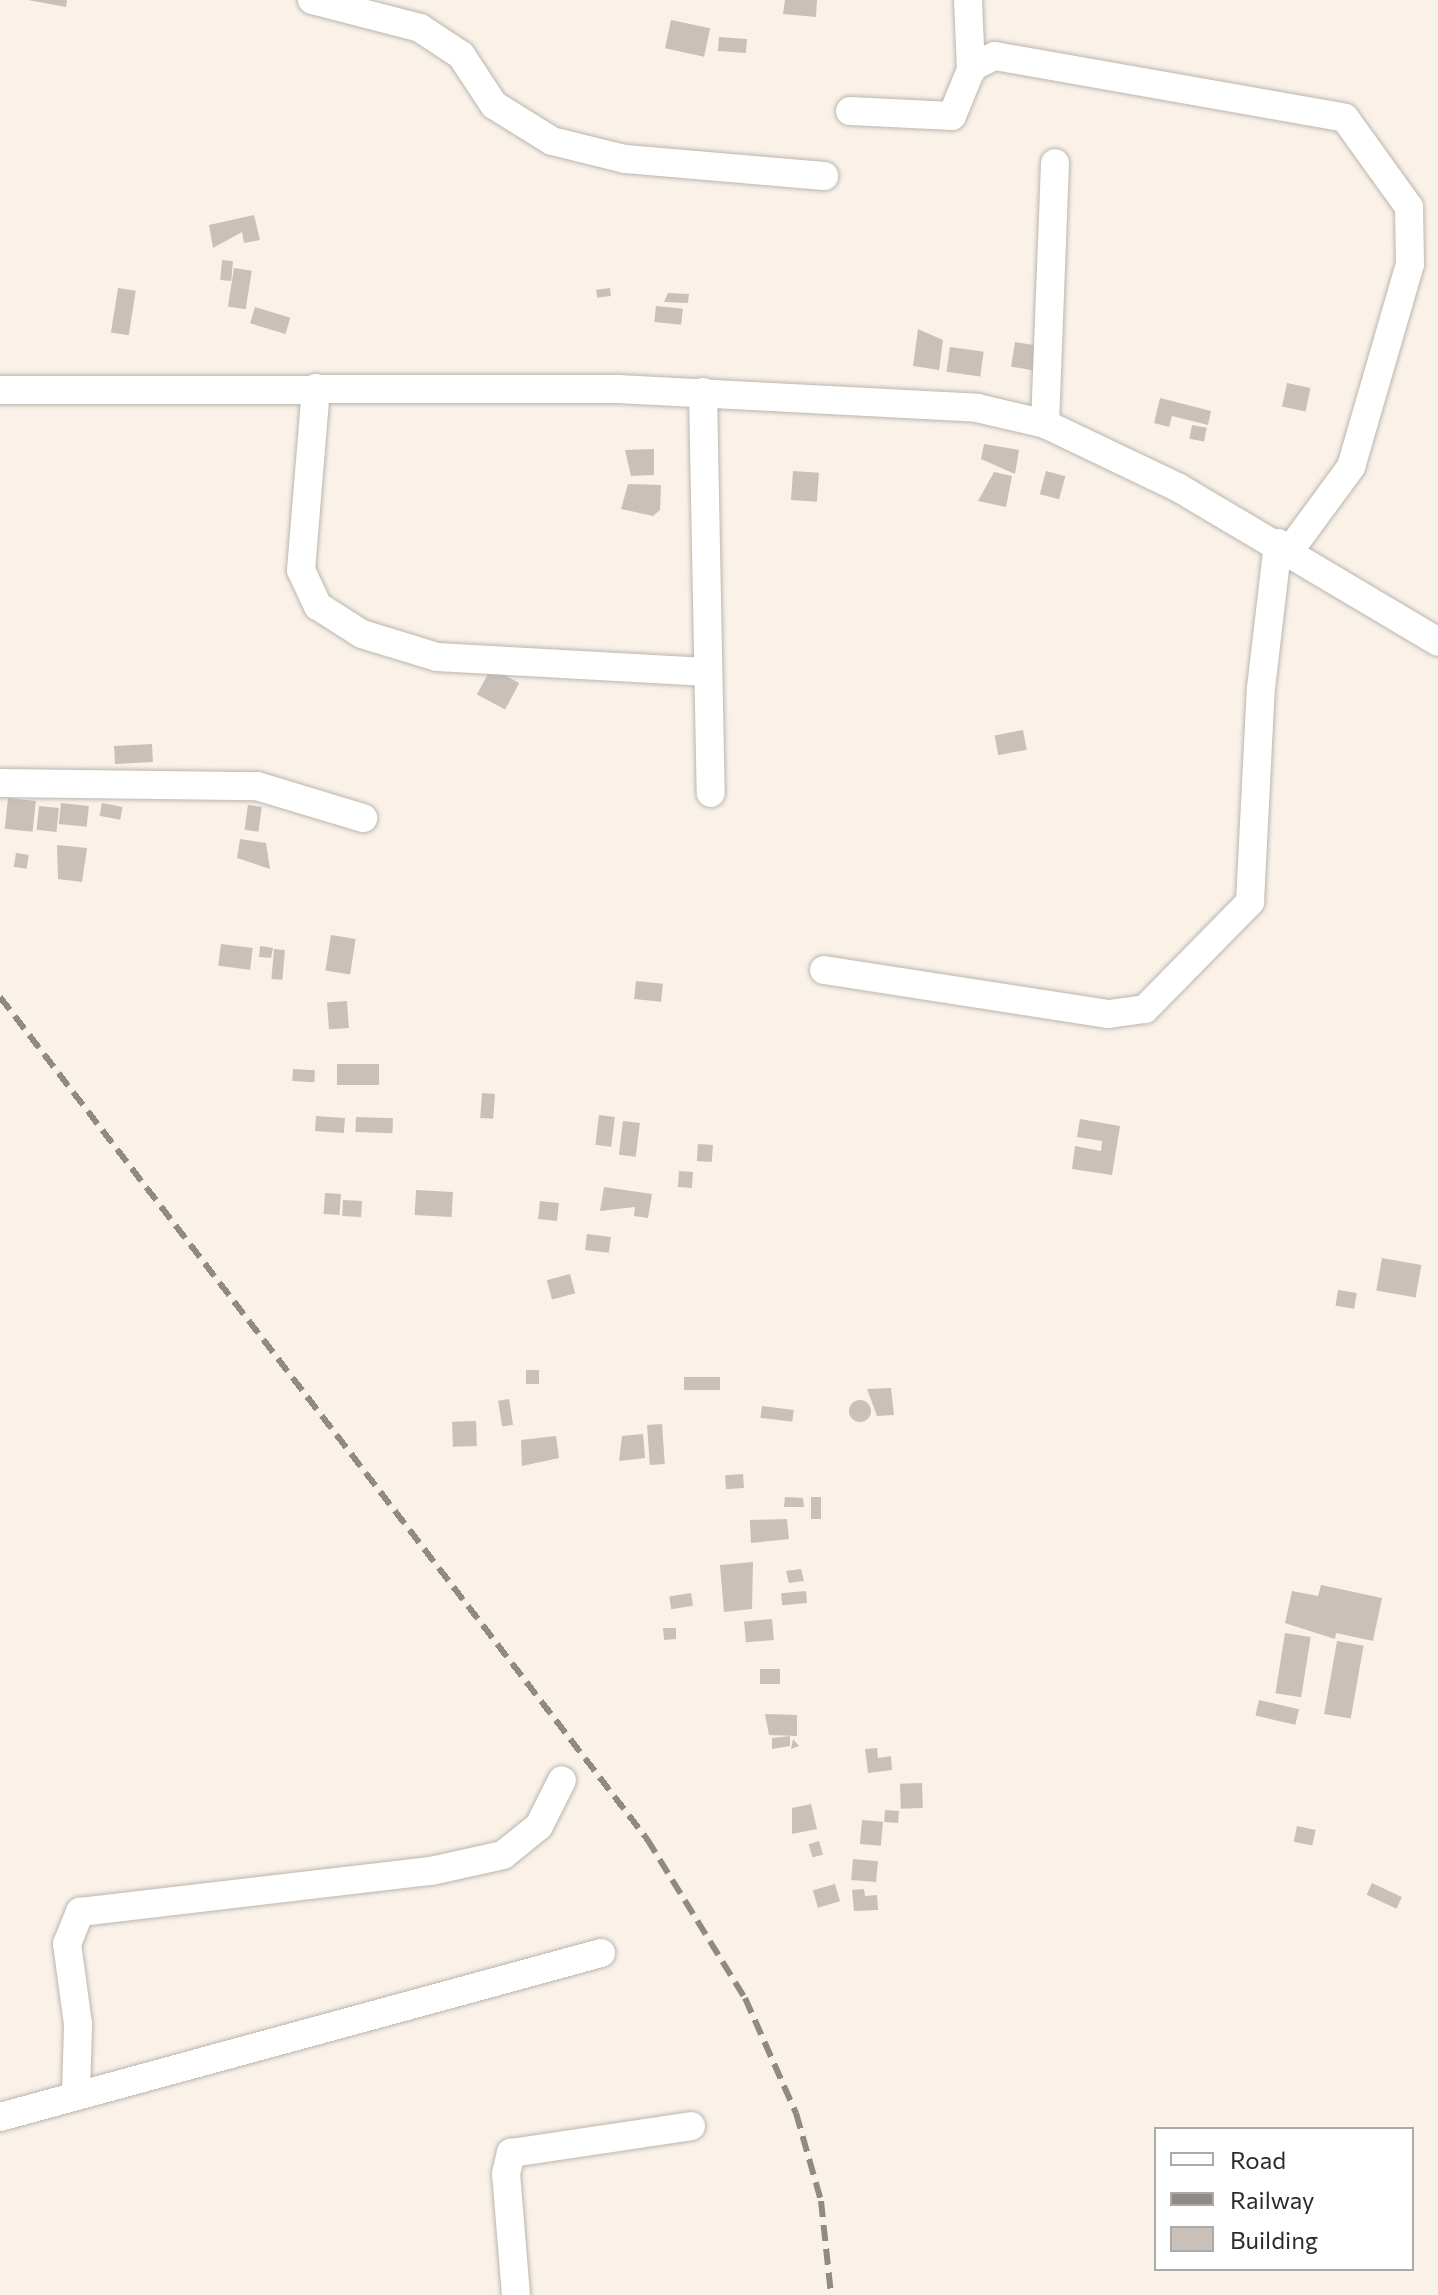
<!DOCTYPE html>
<style>
body{margin:0}
#map{position:relative;width:1438px;height:2295px;overflow:hidden;background:#faf2e9;font-family:Commissioner,sans-serif}
div>[style]{position:absolute}
.building>*{inset:0;background:#c9c1b9;transform-origin:0 0}
.round{border-radius:50%}
.roads{filter:drop-shadow(0 0 2px #bcb5ac) drop-shadow(0 0 2px #bcb5ac)}
.minor>*{height:28px;margin:-14px;padding:0 14px;transform-origin:14px;border-radius:14px;background:#fff}
.rail>*{height:6px;margin-top:-3px;transform-origin:0;background:repeating-linear-gradient(90deg,#908a84 0 16px,transparent 0 24px)}
span{translate:-50% -50%;white-space:nowrap;text-align:center;line-height:1.15;-webkit-text-stroke:8px #fff;paint-order:stroke}
.legend{position:absolute;left:1154px;top:2127px;width:260px;height:144px;box-sizing:border-box;background:#fff;border:2px solid #abaaa9;margin:0;padding:10px 14px;list-style:none;font-size:24px;color:#2d2a27}
.legend li{display:flex;align-items:center;gap:16px;height:40px}
.legend b{width:40px;border:2px solid #abaaa9}
</style>
<div id="map">
<div class="building">
<div style="clip-path:polygon(28px 0,67px 0,66px 7px)"></div>
<div style="clip-path:polygon(785px 0,817px 0,816px 17px,783px 14px)"></div>
<div style="left:671px;top:20px;width:40px;height:29px;rotate:12deg"></div>
<div style="left:719px;top:37px;width:28px;height:14px;rotate:4deg"></div>
<div style="clip-path:polygon(254px 215px,260px 240px,244px 243px,242px 232px,213px 248px,209px 225px)"></div>
<div style="left:222px;top:260px;width:11px;height:20px;rotate:5deg"></div>
<div style="left:234px;top:268px;width:18px;height:39px;rotate:9deg"></div>
<div style="left:118px;top:288px;width:18px;height:45px;rotate:9deg"></div>
<div style="left:610px;top:288px;width:8px;height:14px;rotate:83deg"></div>
<div style="clip-path:polygon(668px 293px,689px 294px,688px 303px,664px 302px)"></div>
<div style="left:656px;top:306px;width:27px;height:16px;rotate:6deg"></div>
<div style="left:255px;top:307px;width:37px;height:17px;rotate:17deg"></div>
<div style="clip-path:polygon(918px 329px,943px 340px,939px 370px,913px 366px)"></div>
<div style="left:1015px;top:342px;width:24px;height:25px;rotate:9deg"></div>
<div style="left:950px;top:347px;width:34px;height:25px;rotate:8deg"></div>
<div style="left:1287px;top:383px;width:24px;height:24px;rotate:12deg"></div>
<div style="clip-path:polygon(1160px 398px,1211px 411px,1208px 425px,1172px 416px,1169px 427px,1154px 423px)"></div>
<div style="left:1192px;top:425px;width:15px;height:14px;rotate:11deg"></div>
<div style="clip-path:polygon(984px 444px,1019px 450px,1015px 474px,981px 459px)"></div>
<div style="clip-path:polygon(654px 449px,654px 475px,631px 476px,625px 450px)"></div>
<div style="left:793px;top:471px;width:26px;height:29px;rotate:4deg"></div>
<div style="left:1046px;top:471px;width:20px;height:24px;rotate:15deg"></div>
<div style="clip-path:polygon(994px 472px,1012px 476px,1006px 507px,978px 501px)"></div>
<div style="clip-path:polygon(628px 484px,661px 485px,660px 510px,653px 516px,621px 509px)"></div>
<div style="left:491px;top:668px;width:32px;height:30px;rotate:28deg"></div>
<div style="left:1023px;top:730px;width:20px;height:29px;rotate:79deg"></div>
<div style="left:152px;top:744px;width:18px;height:38px;rotate:87deg"></div>
<div style="left:8px;top:798px;width:28px;height:31px;rotate:6deg"></div>
<div style="left:61px;top:803px;width:28px;height:21px;rotate:6deg"></div>
<div style="left:102px;top:803px;width:21px;height:13px;rotate:11deg"></div>
<div style="left:248px;top:805px;width:14px;height:25px;rotate:8deg"></div>
<div style="left:39px;top:806px;width:20px;height:24px;rotate:6deg"></div>
<div style="clip-path:polygon(240px 839px,266px 843px,270px 869px,237px 858px)"></div>
<div style="clip-path:polygon(57px 845px,87px 848px,82px 882px,58px 879px)"></div>
<div style="left:16px;top:853px;width:13px;height:14px;rotate:9deg"></div>
<div style="left:331px;top:935px;width:25px;height:36px;rotate:9deg"></div>
<div style="left:221px;top:944px;width:32px;height:22px;rotate:7deg"></div>
<div style="clip-path:polygon(260px 946px,273px 948px,271px 958px,259px 957px)"></div>
<div style="left:274px;top:949px;width:11px;height:30px;rotate:5deg"></div>
<div style="left:636px;top:981px;width:27px;height:18px;rotate:6deg"></div>
<div style="left:347px;top:1001px;width:27px;height:20px;rotate:86deg"></div>
<div style="left:337px;top:1064px;width:42px;height:21px"></div>
<div style="left:293px;top:1069px;width:22px;height:12px;rotate:3deg"></div>
<div style="left:482px;top:1093px;width:13px;height:25px;rotate:4deg"></div>
<div style="left:599px;top:1115px;width:16px;height:30px;rotate:7deg"></div>
<div style="left:316px;top:1116px;width:29px;height:15px;rotate:4deg"></div>
<div style="left:356px;top:1117px;width:37px;height:15px;rotate:2deg"></div>
<div style="clip-path:polygon(1080px 1119px,1120px 1126px,1112px 1175px,1072px 1169px,1075px 1146px,1101px 1151px,1102px 1141px,1077px 1137px)"></div>
<div style="left:623px;top:1121px;width:17px;height:34px;rotate:7deg"></div>
<div style="left:698px;top:1144px;width:15px;height:17px;rotate:4deg"></div>
<div style="left:679px;top:1171px;width:14px;height:16px;rotate:4deg"></div>
<div style="clip-path:polygon(604px 1187px,652px 1194px,648px 1218px,634px 1216px,635px 1207px,600px 1211px)"></div>
<div style="left:416px;top:1190px;width:37px;height:25px;rotate:3deg"></div>
<div style="left:325px;top:1193px;width:16px;height:21px;rotate:4deg"></div>
<div style="left:343px;top:1200px;width:19px;height:16px;rotate:3deg"></div>
<div style="left:540px;top:1201px;width:19px;height:18px;rotate:6deg"></div>
<div style="left:587px;top:1234px;width:24px;height:16px;rotate:7deg"></div>
<div style="left:1382px;top:1258px;width:40px;height:33px;rotate:10deg"></div>
<div style="left:570px;top:1274px;width:20px;height:24px;rotate:75deg"></div>
<div style="left:1338px;top:1290px;width:19px;height:16px;rotate:9deg"></div>
<div style="left:526px;top:1370px;width:13px;height:14px"></div>
<div style="left:720px;top:1377px;width:13px;height:36px;rotate:90deg"></div>
<div style="clip-path:polygon(891px 1388px,894px 1415px,877px 1416px,867px 1389px)"></div>
<div style="left:509px;top:1399px;width:26px;height:11px;rotate:81deg"></div>
<div class="round" style="left:849px;top:1400px;width:22px;height:22px"></div>
<div style="left:762px;top:1406px;width:32px;height:12px;rotate:7deg"></div>
<div style="left:476px;top:1421px;width:25px;height:24px;rotate:88deg"></div>
<div style="left:662px;top:1424px;width:40px;height:15px;rotate:86deg"></div>
<div style="clip-path:polygon(643px 1434px,645px 1458px,619px 1461px,622px 1436px)"></div>
<div style="clip-path:polygon(556px 1436px,559px 1458px,522px 1466px,521px 1440px)"></div>
<div style="left:743px;top:1474px;width:14px;height:18px;rotate:86deg"></div>
<div style="clip-path:polygon(785px 1497px,803px 1498px,804px 1507px,784px 1507px)"></div>
<div style="left:811px;top:1497px;width:10px;height:22px"></div>
<div style="clip-path:polygon(787px 1519px,789px 1539px,751px 1543px,750px 1520px)"></div>
<div style="clip-path:polygon(753px 1562px,752px 1609px,724px 1612px,720px 1565px)"></div>
<div style="clip-path:polygon(801px 1569px,804px 1581px,789px 1583px,786px 1571px)"></div>
<div style="clip-path:polygon(1321px 1585px,1382px 1598px,1373px 1641px,1336px 1633px,1335px 1639px,1285px 1623px,1292px 1591px,1318px 1596px)"></div>
<div style="left:806px;top:1591px;width:12px;height:25px;rotate:85deg"></div>
<div style="left:691px;top:1593px;width:13px;height:22px;rotate:81deg"></div>
<div style="left:772px;top:1619px;width:21px;height:28px;rotate:85deg"></div>
<div style="clip-path:polygon(663px 1628px,676px 1628px,676px 1639px,664px 1640px)"></div>
<div style="left:1285px;top:1633px;width:26px;height:61px;rotate:9deg"></div>
<div style="left:1337px;top:1641px;width:27px;height:74px;rotate:10deg"></div>
<div style="left:760px;top:1669px;width:20px;height:15px"></div>
<div style="left:1259px;top:1700px;width:41px;height:16px;rotate:13deg"></div>
<div style="clip-path:polygon(765px 1714px,797px 1715px,797px 1736px,769px 1735px)"></div>
<div style="clip-path:polygon(790px 1736px,790px 1746px,772px 1749px,772px 1738px)"></div>
<div style="clip-path:polygon(793px 1739px,799px 1746px,791px 1749px)"></div>
<div style="clip-path:polygon(877px 1748px,878px 1758px,891px 1756px,892px 1770px,868px 1773px,865px 1749px)"></div>
<div style="left:922px;top:1783px;width:25px;height:22px;rotate:88deg"></div>
<div style="clip-path:polygon(811px 1804px,817px 1829px,792px 1834px,792px 1808px)"></div>
<div style="left:885px;top:1810px;width:14px;height:12px;rotate:4deg"></div>
<div style="left:862px;top:1820px;width:21px;height:24px;rotate:5deg"></div>
<div style="left:1297px;top:1826px;width:19px;height:16px;rotate:12deg"></div>
<div style="left:819px;top:1841px;width:14px;height:11px;rotate:73deg"></div>
<div style="left:853px;top:1859px;width:25px;height:21px;rotate:5deg"></div>
<div style="left:1372px;top:1883px;width:33px;height:13px;rotate:25deg"></div>
<div style="left:835px;top:1884px;width:18px;height:23px;rotate:74deg"></div>
<div style="clip-path:polygon(864px 1889px,865px 1896px,877px 1895px,878px 1910px,854px 1911px,852px 1890px)"></div>
</div>
<div class="roads">
<div class="minor">
<div style="left:312px;top:0;width:112px;rotate:14.5deg"></div>
<div style="left:420px;top:28px;width:49px;rotate:33.4deg"></div>
<div style="left:461px;top:55px;width:60px;rotate:56.6deg"></div>
<div style="left:494px;top:105px;width:68px;rotate:31.8deg"></div>
<div style="left:552px;top:141px;width:75px;rotate:13.9deg"></div>
<div style="left:625px;top:159px;width:200px;rotate:4.9deg"></div>
<div style="left:968px;top:0;width:71px;rotate:87.6deg"></div>
<div style="left:850px;top:111px;width:102px;rotate:2.8deg"></div>
<div style="left:952px;top:116px;width:53px;rotate:-67.8deg"></div>
<div style="left:972px;top:67px;width:25px;rotate:-26deg"></div>
<div style="left:995px;top:56px;width:355px;rotate:10deg"></div>
<div style="left:1345px;top:118px;width:110px;rotate:54.3deg"></div>
<div style="left:1409px;top:207px;width:57px;rotate:89deg"></div>
<div style="left:1410px;top:264px;width:211px;rotate:106.2deg"></div>
<div style="left:1351px;top:467px;width:103px;rotate:126.3deg"></div>
<div style="left:316px;top:388px;width:183px;rotate:94.7deg"></div>
<div style="left:301px;top:570px;width:40px;rotate:65deg"></div>
<div style="left:318px;top:606px;width:52px;rotate:32.5deg"></div>
<div style="left:362px;top:634px;width:78px;rotate:17deg"></div>
<div style="left:437px;top:657px;width:270px;rotate:3.2deg"></div>
<div style="left:0;top:390px;width:618px;rotate:-0.09deg"></div>
<div style="left:618px;top:389px;width:360px;rotate:3deg"></div>
<div style="left:977px;top:408px;width:70px;rotate:13.2deg"></div>
<div style="left:1045px;top:424px;width:148px;rotate:25.5deg"></div>
<div style="left:1179px;top:488px;width:301px;rotate:30.7deg"></div>
<div style="left:703px;top:392px;width:401px;rotate:88.9deg"></div>
<div style="left:1045px;top:424px;width:261px;rotate:-87.8deg"></div>
<div style="left:0;top:783px;width:257px;rotate:0.7deg"></div>
<div style="left:257px;top:786px;width:111px;rotate:16.8deg"></div>
<div style="left:824px;top:970px;width:288px;rotate:8.8deg"></div>
<div style="left:1109px;top:1014px;width:36px;rotate:-8deg"></div>
<div style="left:1145px;top:1009px;width:150px;rotate:-45.5deg"></div>
<div style="left:1250px;top:902px;width:214px;rotate:-87.1deg"></div>
<div style="left:1261px;top:688px;width:146px;rotate:-83.3deg"></div>
<div style="left:76px;top:2093px;width:69px;rotate:-88.3deg"></div>
<div style="left:78px;top:2024px;width:81px;rotate:-97.8deg"></div>
<div style="left:67px;top:1944px;width:35px;rotate:-68deg"></div>
<div style="left:80px;top:1912px;width:353px;rotate:-6.7deg"></div>
<div style="left:431px;top:1871px;width:74px;rotate:-12.5deg"></div>
<div style="left:503px;top:1855px;width:46px;rotate:-38.9deg"></div>
<div style="left:539px;top:1826px;width:51px;rotate:-63.4deg"></div>
<div style="left:0;top:2117px;width:623px;rotate:-15.26deg"></div>
<div style="left:516px;top:2295px;width:121px;rotate:-94.7deg"></div>
<div style="left:506px;top:2174px;width:22px;rotate:-77deg"></div>
<div style="left:511px;top:2153px;width:182px;rotate:-8.5deg"></div>
</div>
</div>
<div class="rail">
<div style="left:0;top:997px;width:1062px;rotate:52.46deg"></div>
<div style="left:647px;top:1839px;width:187px;rotate:58.4deg"></div>
<div style="left:745px;top:1998px;width:126px;rotate:66.1deg"></div>
<div style="left:796px;top:2113px;width:91px;rotate:74.1deg"></div>
<div style="left:821px;top:2201px;width:95px;rotate:83.9deg"></div>
</div>
<ul class="legend">
<li><b style="height:10px;background:#fff"></b>Road</li>
<li><b style="height:10px;background:#908a84"></b>Railway</li>
<li><b style="height:22px;background:#c9c1b9"></b>Building</li>
</ul>
</div>
